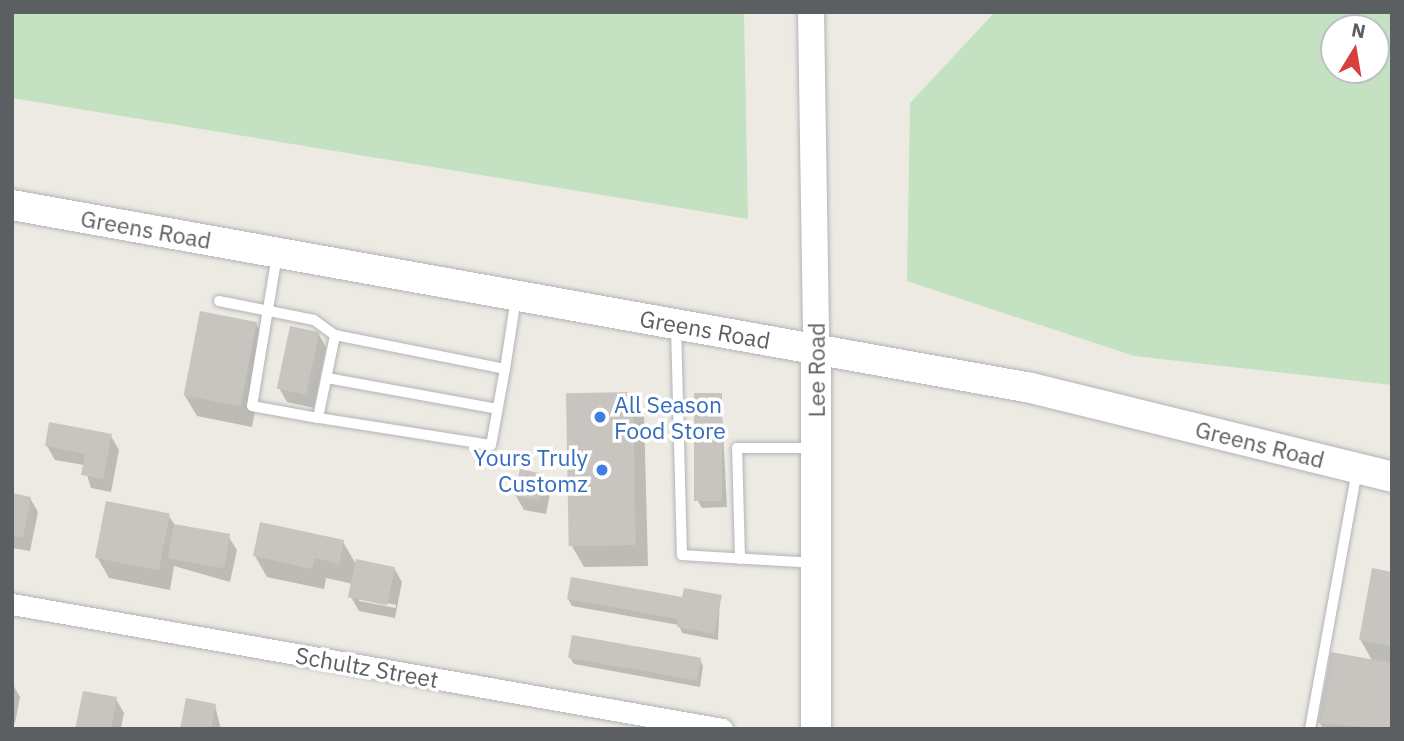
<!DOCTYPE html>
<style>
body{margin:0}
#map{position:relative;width:1404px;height:741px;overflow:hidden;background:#eceae3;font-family:"IBM Plex Sans",sans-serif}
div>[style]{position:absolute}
.green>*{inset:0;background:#c4e2c2}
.shadow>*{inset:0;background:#0003}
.building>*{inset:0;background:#c8c5c0;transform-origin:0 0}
.roads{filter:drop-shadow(0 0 2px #b1b4b7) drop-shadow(0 0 2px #b1b4b7)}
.service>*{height:10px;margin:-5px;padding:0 5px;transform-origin:5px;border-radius:5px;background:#fff}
.minor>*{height:21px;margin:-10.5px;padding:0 10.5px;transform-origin:10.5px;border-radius:10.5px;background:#fff}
.tertiary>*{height:26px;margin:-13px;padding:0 13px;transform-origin:13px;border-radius:13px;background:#fff}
.secondary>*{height:30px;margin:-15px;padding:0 15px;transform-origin:15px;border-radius:15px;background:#fff}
.dots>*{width:19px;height:19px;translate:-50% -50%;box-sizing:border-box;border:4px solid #fff;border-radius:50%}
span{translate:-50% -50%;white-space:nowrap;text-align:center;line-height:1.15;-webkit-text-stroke:7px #fff;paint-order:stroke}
.street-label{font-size:23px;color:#5b5f62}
.shop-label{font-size:23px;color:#366cbe}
.left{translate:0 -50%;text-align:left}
.right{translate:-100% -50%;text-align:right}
.frame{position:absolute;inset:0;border:14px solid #5b5f62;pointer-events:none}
.north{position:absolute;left:1320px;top:14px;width:70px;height:70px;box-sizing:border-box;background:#fff;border:2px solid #bdbfc0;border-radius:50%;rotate:11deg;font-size:19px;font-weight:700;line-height:28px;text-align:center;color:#5b5f62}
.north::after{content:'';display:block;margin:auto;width:24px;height:32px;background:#d83f3e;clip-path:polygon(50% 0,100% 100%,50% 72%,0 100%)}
</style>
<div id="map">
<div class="green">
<div style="clip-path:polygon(12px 12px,744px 12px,748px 219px,12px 98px)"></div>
<div style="clip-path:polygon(evenodd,995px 12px,1392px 12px,1392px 385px,1134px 356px,907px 281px,910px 103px,995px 12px,1334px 28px,1376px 28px,1376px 70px,1334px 70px,1334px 28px)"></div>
</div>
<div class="shadow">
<div style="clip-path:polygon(256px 324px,268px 344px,252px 427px,197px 416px,185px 396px)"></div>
<div style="clip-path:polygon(318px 333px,326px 347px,314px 408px,287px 402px,279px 388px)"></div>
<div style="clip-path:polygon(632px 393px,644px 414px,648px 566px,584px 567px,572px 546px)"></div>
<div style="clip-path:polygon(721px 394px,727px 507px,702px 508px,698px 501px)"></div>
<div style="clip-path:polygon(111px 436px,119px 450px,111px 492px,91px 488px,84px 465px,55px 460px,47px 446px)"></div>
<div style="clip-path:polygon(543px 475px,551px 489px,546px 514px,524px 510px,516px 496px)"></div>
<div style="clip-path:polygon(12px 495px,30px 498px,38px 512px,30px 551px,12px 548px)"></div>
<div style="clip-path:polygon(168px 515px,175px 525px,228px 536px,237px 550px,230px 582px,174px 566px,170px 590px,109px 578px,97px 557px)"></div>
<div style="clip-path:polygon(evenodd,343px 542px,357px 566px,394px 568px,402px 582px,395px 618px,359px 611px,351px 597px,353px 584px,326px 578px,324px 589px,267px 577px,255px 556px,343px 542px,359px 597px,396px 605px,396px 608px,359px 601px,359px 597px)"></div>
<div style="clip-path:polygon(1392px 574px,1392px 729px,1323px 729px,1320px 723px,1373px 662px,1360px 639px)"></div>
<div style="clip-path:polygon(720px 597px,718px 640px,682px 633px,679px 625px,572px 606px,568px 599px)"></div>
<div style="clip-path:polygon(570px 658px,700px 660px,703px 666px,700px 687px,574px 664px)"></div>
<div style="clip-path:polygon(12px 683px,20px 697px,15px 723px,12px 723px)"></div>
<div style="clip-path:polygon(116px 699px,124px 713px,121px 729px,77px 729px)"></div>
<div style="clip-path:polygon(215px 706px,221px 729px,182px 729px)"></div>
</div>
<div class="building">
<div style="left:200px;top:311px;width:58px;height:86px;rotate:11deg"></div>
<div style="left:290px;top:326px;width:30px;height:64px;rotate:12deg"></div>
<div style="left:633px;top:392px;width:153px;height:67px;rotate:89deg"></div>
<div style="left:694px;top:393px;width:28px;height:108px"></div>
<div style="clip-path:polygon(49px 422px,112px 434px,103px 479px,81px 475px,85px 454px,45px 446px)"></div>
<div style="left:520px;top:469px;width:25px;height:27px;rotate:12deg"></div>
<div style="clip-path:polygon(12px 493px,31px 497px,23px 538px,12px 536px)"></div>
<div style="left:106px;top:501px;width:65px;height:58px;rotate:11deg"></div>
<div style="clip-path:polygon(260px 522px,344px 540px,339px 564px,315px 558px,312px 569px,253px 556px)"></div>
<div style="left:174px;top:524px;width:57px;height:35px;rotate:10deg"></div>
<div style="left:356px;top:559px;width:40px;height:39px;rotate:12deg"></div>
<div style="clip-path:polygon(1372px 568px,1392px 572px,1392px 646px,1359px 640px)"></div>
<div style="clip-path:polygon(571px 577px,682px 597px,684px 588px,722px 595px,714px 634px,677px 627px,678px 619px,567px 599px)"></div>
<div style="left:572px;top:635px;width:131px;height:23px;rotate:10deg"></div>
<div style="clip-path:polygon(1331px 652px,1392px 663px,1392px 729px,1318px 723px)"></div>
<div style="clip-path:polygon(83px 691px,117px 697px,111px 729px,75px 729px)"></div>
<div style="clip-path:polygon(186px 698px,216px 704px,211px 729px,180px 729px)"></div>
</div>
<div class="roads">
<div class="service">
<div style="left:277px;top:255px;width:153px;rotate:99.4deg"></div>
<div style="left:252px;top:406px;width:67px;rotate:10.3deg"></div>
<div style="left:219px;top:301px;width:97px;rotate:11.3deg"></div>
<div style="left:314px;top:320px;width:26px;rotate:36deg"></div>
<div style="left:676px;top:327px;width:228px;rotate:88.5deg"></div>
<div style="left:682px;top:555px;width:133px;rotate:3.4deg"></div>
<div style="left:505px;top:369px;width:77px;rotate:100.4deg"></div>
<div style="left:491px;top:445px;width:175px;rotate:-171.1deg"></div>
<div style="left:318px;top:418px;width:85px;rotate:-78.4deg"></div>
<div style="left:335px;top:335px;width:173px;rotate:11.3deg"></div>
<div style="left:505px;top:369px;width:72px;rotate:-81.2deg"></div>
<div style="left:327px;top:378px;width:173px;rotate:10.3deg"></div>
<div style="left:740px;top:559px;width:111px;rotate:-91.5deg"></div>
<div style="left:737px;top:448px;width:76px"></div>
<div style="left:1310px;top:729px;width:262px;rotate:-79.7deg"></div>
</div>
<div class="minor">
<div style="left:12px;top:604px;width:721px;rotate:9.98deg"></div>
</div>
<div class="tertiary">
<div style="left:811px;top:12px;width:337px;rotate:89.1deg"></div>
</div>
<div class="secondary">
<div style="left:12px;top:205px;width:1035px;rotate:10.18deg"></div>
<div style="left:1031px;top:388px;width:372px;rotate:13.8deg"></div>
<div style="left:816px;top:729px;width:380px;rotate:-90deg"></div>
</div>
</div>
<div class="dots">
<div style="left:600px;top:417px;background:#3f7fe0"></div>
<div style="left:602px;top:470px;background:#3f7fe0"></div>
</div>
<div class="street-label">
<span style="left:146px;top:229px;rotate:10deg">Greens Road</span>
<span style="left:705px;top:329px;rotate:10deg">Greens Road</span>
<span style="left:816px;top:370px;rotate:-90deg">Lee Road</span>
<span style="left:1260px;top:444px;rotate:14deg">Greens Road</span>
<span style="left:367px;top:667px;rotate:10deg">Schultz Street</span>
</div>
<div class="shop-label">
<span class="left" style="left:614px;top:417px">All Season<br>Food Store</span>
<span class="right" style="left:588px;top:470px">Yours Truly<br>Customz</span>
</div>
<div class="frame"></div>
<div class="north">N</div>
</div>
